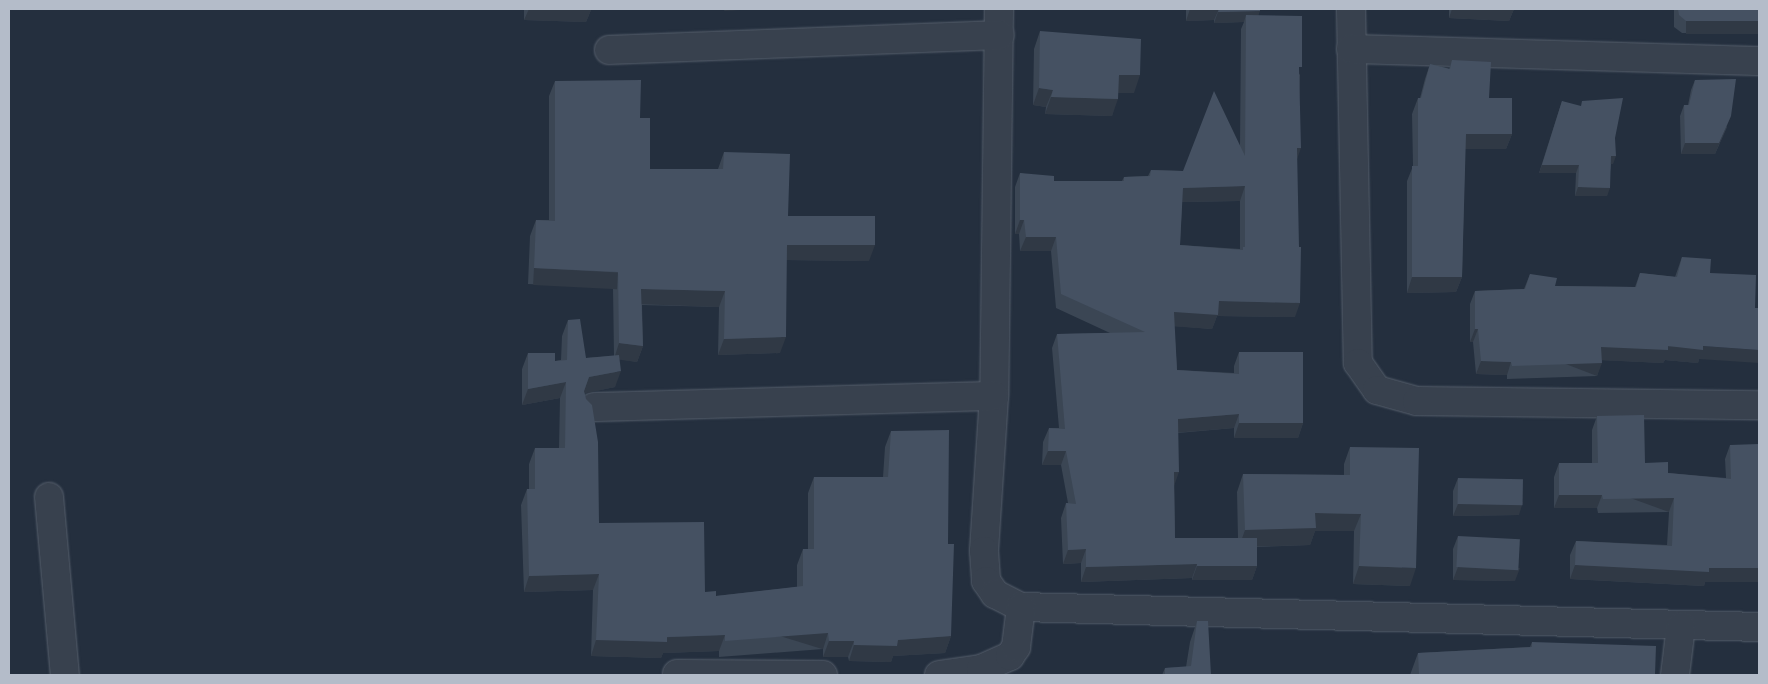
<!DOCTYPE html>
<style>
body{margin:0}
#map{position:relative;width:1768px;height:684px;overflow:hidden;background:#242f3e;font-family:"Roboto Condensed",sans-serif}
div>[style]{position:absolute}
.roads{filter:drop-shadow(0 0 1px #565f6c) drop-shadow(0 0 1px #565f6c)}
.minor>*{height:28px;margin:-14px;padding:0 14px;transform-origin:14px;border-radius:14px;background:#38414e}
.wall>*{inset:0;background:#3b4654}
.shaded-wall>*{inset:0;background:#303945;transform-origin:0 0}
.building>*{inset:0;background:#455162;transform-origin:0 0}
span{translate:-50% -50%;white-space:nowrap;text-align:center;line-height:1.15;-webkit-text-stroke:4px #1d2633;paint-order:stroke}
.frame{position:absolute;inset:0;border:10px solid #b4bcc9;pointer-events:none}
</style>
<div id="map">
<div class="roads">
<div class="minor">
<div style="left:999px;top:9px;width:387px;rotate:90.7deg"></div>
<div style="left:994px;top:396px;width:155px;rotate:93.7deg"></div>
<div style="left:984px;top:551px;width:30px;rotate:86deg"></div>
<div style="left:986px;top:581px;width:16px;rotate:55deg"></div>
<div style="left:995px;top:594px;width:29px;rotate:27deg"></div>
<div style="left:1021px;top:607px;width:738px;rotate:1.55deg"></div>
<div style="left:1351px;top:9px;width:354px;rotate:88.9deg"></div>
<div style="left:1358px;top:363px;width:33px;rotate:55deg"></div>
<div style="left:1377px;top:390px;width:41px;rotate:15.4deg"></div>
<div style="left:1417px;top:401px;width:342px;rotate:0.7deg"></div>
<div style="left:1351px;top:49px;width:408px;rotate:1.7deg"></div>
<div style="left:609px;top:50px;width:391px;rotate:-2.2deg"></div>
<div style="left:594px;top:407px;width:400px;rotate:-1.6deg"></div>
<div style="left:49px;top:497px;width:179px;rotate:84.9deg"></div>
<div style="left:677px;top:674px;width:146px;rotate:0.4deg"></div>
<div style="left:939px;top:675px;width:42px;rotate:-8.1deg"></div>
<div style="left:981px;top:669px;width:32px;rotate:-24deg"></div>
<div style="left:1010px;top:656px;width:11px;rotate:-56deg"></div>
<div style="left:1016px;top:647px;width:40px;rotate:-82.9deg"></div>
<div style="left:1675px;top:675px;width:49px;rotate:-83deg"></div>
</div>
</div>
<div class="wall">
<div style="clip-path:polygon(524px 9px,610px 9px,591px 10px,586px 22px,524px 20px)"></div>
<div style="clip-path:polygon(evenodd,1186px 9px,1260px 9px,1258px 15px,1300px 75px,1297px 160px,1295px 317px,1217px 316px,1212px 329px,1174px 326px,1177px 370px,1234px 373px,1234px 366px,1239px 352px,1303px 423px,1298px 438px,1234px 438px,1234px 428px,1178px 433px,1174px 486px,1175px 538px,1238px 538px,1237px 492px,1243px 474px,1344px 475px,1344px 464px,1350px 447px,1410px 586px,1353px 584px,1354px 531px,1315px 531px,1310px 545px,1257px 547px,1257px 566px,1252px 580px,1192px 580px,1192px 578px,1081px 582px,1081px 563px,1063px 564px,1061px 518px,1066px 503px,1068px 503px,1061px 465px,1042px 465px,1043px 442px,1049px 428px,1059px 428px,1052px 348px,1057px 334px,1110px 333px,1056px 308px,1051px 251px,1020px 251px,1019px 234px,1015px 234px,1015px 187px,1020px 173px,1054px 181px,1122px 181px,1124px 177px,1148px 176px,1151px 170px,1183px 171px,1240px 146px,1241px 29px,1244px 22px,1214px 23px,1214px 20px,1186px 21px,1186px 9px,1240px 201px,1240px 249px,1180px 245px,1182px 202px,1240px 201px)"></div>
<div style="clip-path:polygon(1449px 9px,1514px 9px,1509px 21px,1449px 18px)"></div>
<div style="clip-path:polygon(1674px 9px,1759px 9px,1759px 33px,1682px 33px,1674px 27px)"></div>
<div style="clip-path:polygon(1040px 31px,1134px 93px,1118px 93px,1112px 116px,1045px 114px,1046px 107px,1033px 105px,1034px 49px)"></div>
<div style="clip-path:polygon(1452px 60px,1489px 98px,1512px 134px,1506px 149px,1465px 149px,1462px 277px,1456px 292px,1407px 293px,1407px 181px,1413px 166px,1412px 114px,1418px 98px,1420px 98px,1425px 79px,1430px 64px,1449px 69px)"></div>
<div style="clip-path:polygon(1695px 80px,1727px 127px,1715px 154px,1681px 154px,1680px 116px,1684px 105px,1688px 105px,1691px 90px)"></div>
<div style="clip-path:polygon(555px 81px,640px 118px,650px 169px,718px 169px,724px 152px,788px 216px,869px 261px,786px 260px,780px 353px,718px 355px,719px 307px,642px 305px,643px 346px,637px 362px,619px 359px,615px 387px,585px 393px,599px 523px,705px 592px,716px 596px,797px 587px,797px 565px,803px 549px,808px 549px,808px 493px,814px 477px,883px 477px,885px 447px,891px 431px,948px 544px,951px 636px,945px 653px,893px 656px,891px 662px,849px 661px,848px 657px,823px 657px,823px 649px,719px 657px,719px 651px,663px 653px,661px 658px,591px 656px,593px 590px,524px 592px,521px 505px,527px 489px,529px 489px,529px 464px,535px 448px,559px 448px,560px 398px,522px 405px,522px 369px,528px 353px,555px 361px,561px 360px,562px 336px,568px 320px,586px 358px,614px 356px,613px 288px,528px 284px,530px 236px,536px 220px,549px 220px,549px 96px)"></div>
<div style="clip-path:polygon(1562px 101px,1615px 138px,1613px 164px,1611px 164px,1607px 196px,1575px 196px,1576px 173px,1539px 173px)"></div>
<div style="clip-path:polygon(1682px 257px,1699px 359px,1698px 363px,1665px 360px,1663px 363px,1602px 360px,1597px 376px,1507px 379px,1507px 375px,1476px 374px,1473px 342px,1470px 342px,1470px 304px,1475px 291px,1524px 289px,1530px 274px,1555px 286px,1635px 287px,1640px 273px,1675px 277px)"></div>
<div style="clip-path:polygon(1597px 416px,1645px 463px,1668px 473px,1726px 478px,1725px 459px,1730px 445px,1759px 582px,1705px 582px,1704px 586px,1570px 579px,1570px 555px,1576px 541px,1667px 545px,1669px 512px,1598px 513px,1597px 508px,1554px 508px,1554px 477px,1559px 463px,1592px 463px,1592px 430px)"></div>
<div style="clip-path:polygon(1458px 478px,1519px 515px,1453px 516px,1453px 491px)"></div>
<div style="clip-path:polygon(1458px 536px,1515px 581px,1453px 580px,1453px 549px)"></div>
<div style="clip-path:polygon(1197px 621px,1211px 675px,1162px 675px,1165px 668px,1186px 667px,1190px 642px)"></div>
<div style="clip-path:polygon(1532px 642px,1655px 675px,1410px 675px,1418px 653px,1530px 647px)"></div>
</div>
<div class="shaded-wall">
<div style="clip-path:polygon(529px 9px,610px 9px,591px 10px,586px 22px,524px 20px)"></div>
<div style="clip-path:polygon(725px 9px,758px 9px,724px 11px)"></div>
<div style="clip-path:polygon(1190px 9px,1219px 9px,1214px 20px,1186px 21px)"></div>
<div style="clip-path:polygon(1452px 9px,1514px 9px,1509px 21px,1449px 18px)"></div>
<div style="clip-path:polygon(1260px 11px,1256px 22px,1246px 15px,1244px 22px,1214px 23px,1218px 12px)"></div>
<div style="left:1686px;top:21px;width:73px;height:13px"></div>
<div style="clip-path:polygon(1119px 75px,1140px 75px,1134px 93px,1113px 93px)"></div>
<div style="clip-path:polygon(1039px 88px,1053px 90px,1046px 107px,1033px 105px)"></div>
<div style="clip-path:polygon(1051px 97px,1118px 99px,1112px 116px,1045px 114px)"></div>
<div style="clip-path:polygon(1731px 116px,1715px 154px,1681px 154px,1685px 143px)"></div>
<div style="clip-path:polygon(1466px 134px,1512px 134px,1506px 149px,1460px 149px)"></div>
<div style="clip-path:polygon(1297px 148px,1301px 148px,1296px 162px)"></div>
<div style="clip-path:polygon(1611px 156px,1616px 156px,1613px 164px,1608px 164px)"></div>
<div style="clip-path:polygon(1542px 165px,1579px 165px,1576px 173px,1539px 173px)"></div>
<div style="clip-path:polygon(1245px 186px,1240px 201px,1178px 202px,1183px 188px)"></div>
<div style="clip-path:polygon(1578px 187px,1610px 188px,1607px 196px,1575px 196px)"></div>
<div style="clip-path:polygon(1020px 220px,1024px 220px,1019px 234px,1015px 234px)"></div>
<div style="clip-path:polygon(1026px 237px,1056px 237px,1051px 251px,1020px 251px)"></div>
<div style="clip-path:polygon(787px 245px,875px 245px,869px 261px,781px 260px)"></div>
<div style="left:534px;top:268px;width:84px;height:17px;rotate:3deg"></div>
<div style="clip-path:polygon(1412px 277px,1462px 277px,1456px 292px,1407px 293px)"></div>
<div style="clip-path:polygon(641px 289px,725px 291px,719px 307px,636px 304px)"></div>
<div style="clip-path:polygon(1219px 301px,1300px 303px,1295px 317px,1217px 316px,1212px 329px,1169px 326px,1174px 312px)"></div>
<div style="clip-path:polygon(1475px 329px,1478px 329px,1473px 342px,1470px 342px)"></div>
<div style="clip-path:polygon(786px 337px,780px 353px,718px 355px,724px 339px)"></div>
<div style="clip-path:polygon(619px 343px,643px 346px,637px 362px,614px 359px)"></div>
<div style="clip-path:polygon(1703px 346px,1759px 350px,1759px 363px,1699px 359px,1698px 363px,1665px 360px,1663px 363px,1597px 360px,1601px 347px)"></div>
<div style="clip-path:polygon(1481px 361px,1511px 362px,1507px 375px,1476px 374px)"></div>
<div style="left:1602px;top:363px;width:14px;height:90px;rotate:111deg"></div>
<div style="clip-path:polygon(621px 371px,615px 387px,583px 394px,589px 377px)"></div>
<div style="clip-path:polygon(566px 382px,560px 398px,522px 405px,528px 389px)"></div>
<div style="clip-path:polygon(1239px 414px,1234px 428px,1173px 433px,1178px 419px)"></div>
<div style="clip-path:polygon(1239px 423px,1303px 423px,1298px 438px,1234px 438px)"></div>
<div style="clip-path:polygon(1048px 451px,1066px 451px,1061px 465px,1042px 465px)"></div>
<div style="clip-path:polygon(1174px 472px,1179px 472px,1174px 486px)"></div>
<div style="clip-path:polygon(1559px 495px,1602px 495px,1597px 508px,1554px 508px)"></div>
<div style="left:1674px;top:498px;width:15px;height:71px;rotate:110deg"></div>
<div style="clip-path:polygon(1523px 502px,1519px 515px,1453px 516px,1458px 504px)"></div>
<div style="clip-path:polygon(1315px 513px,1361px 514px,1354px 531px,1315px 531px,1310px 545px,1239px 547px,1245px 530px)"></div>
<div style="clip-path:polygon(1086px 549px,1081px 563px,1063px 564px,1068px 550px)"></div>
<div style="clip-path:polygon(1197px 564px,1192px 578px,1081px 582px,1086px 567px)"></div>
<div style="clip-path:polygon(1575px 565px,1709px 568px,1759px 568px,1759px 582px,1705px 582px,1704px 586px,1570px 579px)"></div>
<div style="clip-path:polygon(1197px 566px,1257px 566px,1252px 580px,1192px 580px)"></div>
<div style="clip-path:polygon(1359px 566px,1416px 568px,1410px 586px,1353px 584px)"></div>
<div style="clip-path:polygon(1458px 567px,1520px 568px,1515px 581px,1453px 580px)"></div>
<div style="clip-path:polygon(599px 574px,593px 590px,524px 592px,529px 576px)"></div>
<div style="left:828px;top:633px;width:17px;height:103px;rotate:107deg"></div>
<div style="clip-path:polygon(725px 635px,719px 651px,663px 653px,661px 658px,591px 656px,596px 640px)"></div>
<div style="clip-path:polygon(951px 636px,945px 653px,893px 656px,891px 662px,849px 661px,854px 645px,898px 640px)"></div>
<div style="clip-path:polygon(829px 641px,854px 641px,848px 657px,823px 657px)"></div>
</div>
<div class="building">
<div style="clip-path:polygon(1219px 9px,1260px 9px,1260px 11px,1218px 12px)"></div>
<div style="clip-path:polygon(1678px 9px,1759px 9px,1759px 21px,1686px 21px,1679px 15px)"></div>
<div style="clip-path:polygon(evenodd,1246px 15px,1302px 16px,1302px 67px,1299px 67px,1301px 148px,1297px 148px,1299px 247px,1301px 247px,1300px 303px,1219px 301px,1218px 315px,1174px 312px,1177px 370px,1239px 374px,1239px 352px,1303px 352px,1303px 423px,1239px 423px,1239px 414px,1178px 419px,1179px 472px,1174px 472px,1175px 538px,1257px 538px,1257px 566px,1197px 566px,1197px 564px,1086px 567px,1086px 549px,1068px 550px,1066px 503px,1076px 504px,1066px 451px,1048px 451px,1049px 428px,1065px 429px,1057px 334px,1145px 332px,1061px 294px,1056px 237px,1026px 237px,1024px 220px,1020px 220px,1020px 173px,1054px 176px,1054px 181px,1124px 181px,1124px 177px,1150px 176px,1151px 170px,1183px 171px,1214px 91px,1245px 156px,1246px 15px,1245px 186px,1245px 247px,1243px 247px,1243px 250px,1180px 245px,1183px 188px,1245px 186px)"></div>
<div style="clip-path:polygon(1040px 31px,1141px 39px,1140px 75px,1119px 75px,1118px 99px,1051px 97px,1053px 90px,1039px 88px)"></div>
<div style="clip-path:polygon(1452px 60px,1491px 62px,1489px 98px,1512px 98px,1512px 134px,1466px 134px,1462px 277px,1412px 277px,1412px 166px,1418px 166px,1418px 98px,1421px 98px,1430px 64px,1450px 69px)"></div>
<div style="clip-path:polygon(1736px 79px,1731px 116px,1719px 143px,1685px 143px,1684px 105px,1689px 105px,1695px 80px)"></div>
<div style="clip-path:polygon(641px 80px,640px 118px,650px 118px,650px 169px,723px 169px,724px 152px,790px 154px,788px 216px,875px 216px,875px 245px,787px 245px,786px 337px,724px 339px,725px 291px,641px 289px,643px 346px,619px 343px,618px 272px,534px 268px,536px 220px,555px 221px,555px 81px)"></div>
<div style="clip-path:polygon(1623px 98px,1615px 138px,1616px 156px,1611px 156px,1610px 188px,1578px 187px,1579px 165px,1542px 165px,1562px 101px,1581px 106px,1582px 101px)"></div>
<div style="clip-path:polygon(1682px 257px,1711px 259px,1710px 273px,1756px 275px,1755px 308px,1759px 308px,1759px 350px,1703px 346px,1703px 350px,1668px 346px,1668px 350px,1601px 347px,1602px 363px,1512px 366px,1511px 362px,1481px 361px,1478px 329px,1475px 329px,1475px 291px,1525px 289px,1530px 274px,1557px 278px,1555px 286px,1636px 287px,1640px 273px,1677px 277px)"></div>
<div style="clip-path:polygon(580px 319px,586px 358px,619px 355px,621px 371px,589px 377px,584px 391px,586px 399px,592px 405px,598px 442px,599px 523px,704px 522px,705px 592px,716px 591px,716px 596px,803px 586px,803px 549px,814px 549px,814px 477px,888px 477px,891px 431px,949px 430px,948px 544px,954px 544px,951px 636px,898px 640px,897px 646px,854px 645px,854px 641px,829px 641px,828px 633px,725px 641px,725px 635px,667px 637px,667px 642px,596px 640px,599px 574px,529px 576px,527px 489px,535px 489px,535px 448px,565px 448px,566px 382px,528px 389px,528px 353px,555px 353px,555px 361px,567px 360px,568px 320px)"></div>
<div style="clip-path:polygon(1644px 415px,1645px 463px,1668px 462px,1668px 473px,1731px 479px,1730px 445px,1759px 444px,1759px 568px,1709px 568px,1709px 572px,1575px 565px,1576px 541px,1672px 546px,1674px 498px,1603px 499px,1602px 495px,1559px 495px,1559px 463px,1598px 463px,1597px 416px)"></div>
<div style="clip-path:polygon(1350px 447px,1419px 448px,1416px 568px,1359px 566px,1361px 514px,1315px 513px,1316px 528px,1245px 530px,1243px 474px,1350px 475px)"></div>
<div style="left:1458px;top:478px;width:65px;height:26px;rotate:1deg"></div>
<div style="left:1458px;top:536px;width:62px;height:31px;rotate:3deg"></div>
<div style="clip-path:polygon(1197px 621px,1208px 621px,1211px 675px,1165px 675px,1165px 668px,1191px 666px)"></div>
<div style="clip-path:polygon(1532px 642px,1656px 646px,1655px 675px,1419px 675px,1418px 653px,1532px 647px)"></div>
</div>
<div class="frame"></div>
</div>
